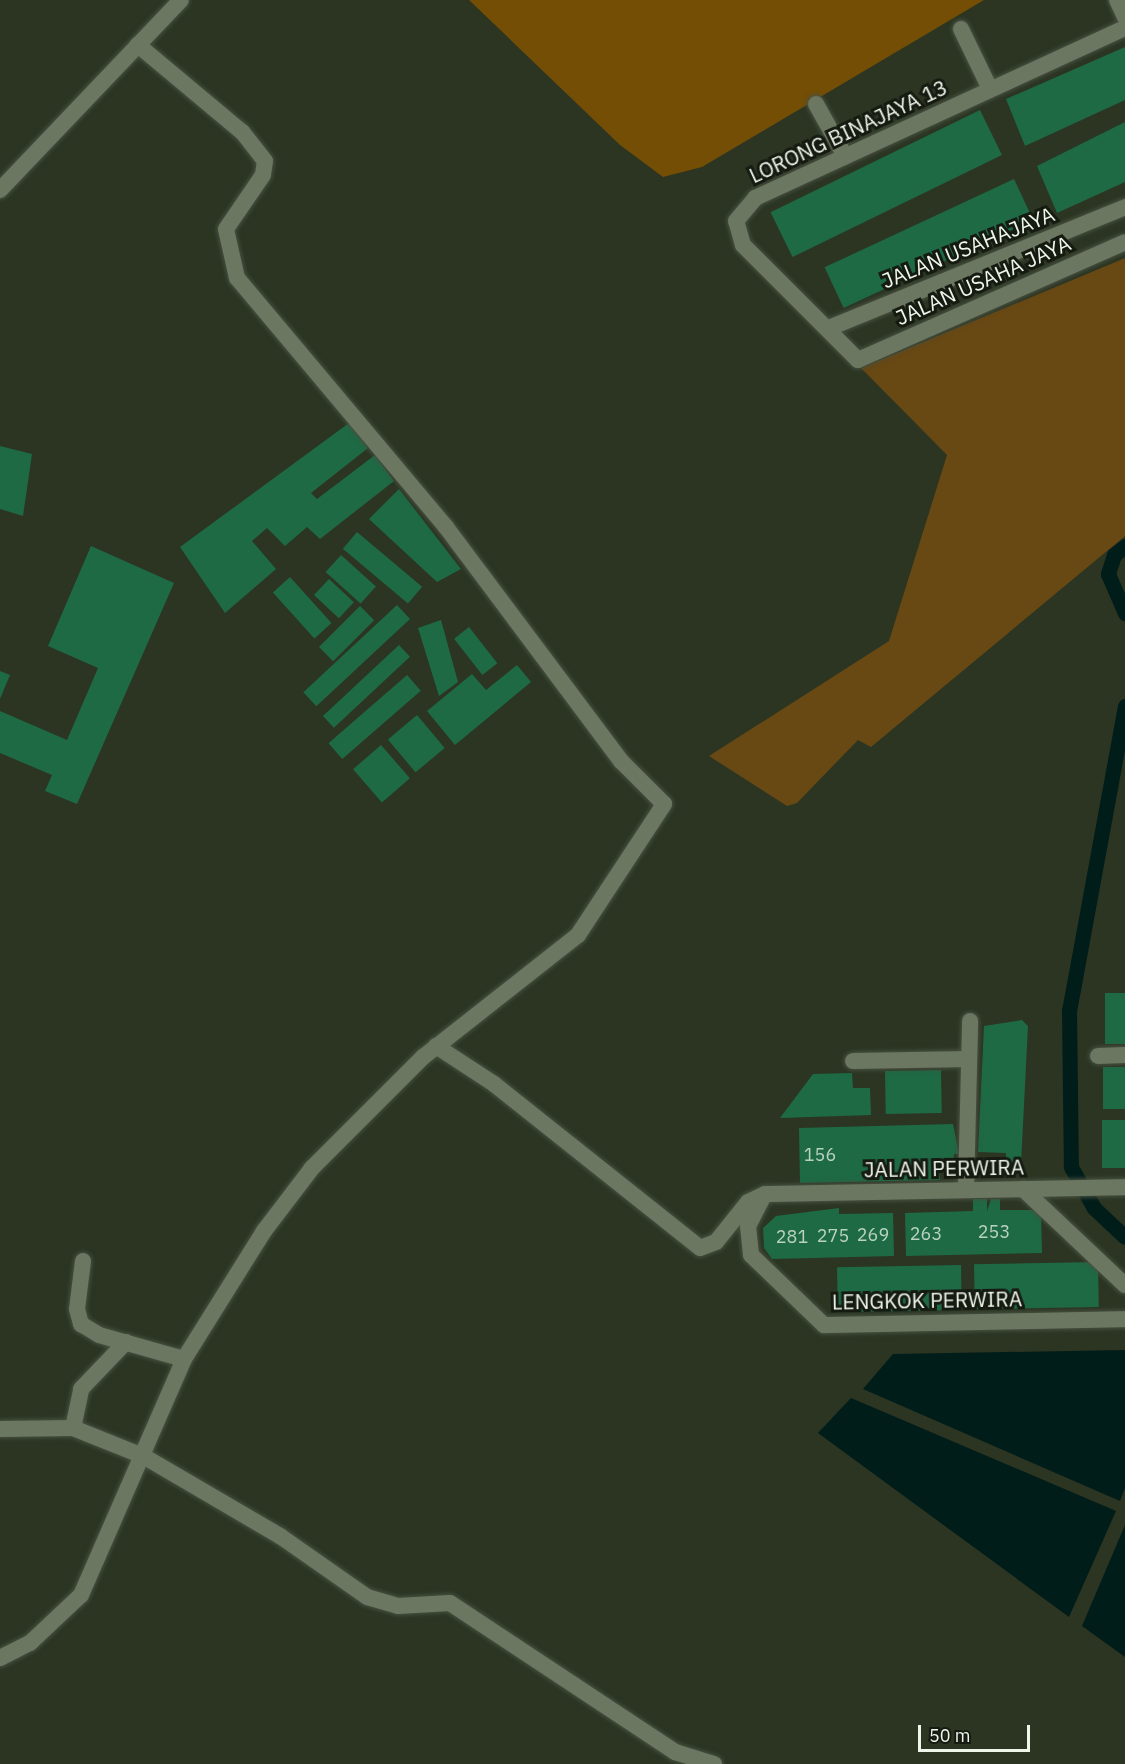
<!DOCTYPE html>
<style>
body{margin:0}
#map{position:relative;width:1125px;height:1764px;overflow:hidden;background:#2b3522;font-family:"IBM Plex Sans",sans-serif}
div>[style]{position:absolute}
.green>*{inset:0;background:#684813}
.forest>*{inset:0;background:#744e04}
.water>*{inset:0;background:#001d1a}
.canal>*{height:15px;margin:-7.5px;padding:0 7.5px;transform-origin:7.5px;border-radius:7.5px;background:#001d1a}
.building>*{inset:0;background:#1e6a45;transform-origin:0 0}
.roads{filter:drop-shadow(0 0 2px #485040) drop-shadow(0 0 2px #485040)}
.minor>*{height:16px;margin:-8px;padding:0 8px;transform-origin:8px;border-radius:8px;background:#6c7761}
.tertiary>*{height:16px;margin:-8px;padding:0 8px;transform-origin:8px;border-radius:8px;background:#6c7761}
span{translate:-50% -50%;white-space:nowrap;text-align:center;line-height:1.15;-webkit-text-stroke:6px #161b12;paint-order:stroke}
.number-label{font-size:18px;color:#bad2c0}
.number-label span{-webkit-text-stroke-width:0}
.street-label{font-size:21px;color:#eef5e9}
.scale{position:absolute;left:918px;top:1725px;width:112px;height:27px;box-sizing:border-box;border:3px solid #eef5e9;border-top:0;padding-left:8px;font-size:18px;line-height:21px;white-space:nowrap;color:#eef5e9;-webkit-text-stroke:4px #161b12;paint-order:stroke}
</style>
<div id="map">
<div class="green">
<div style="clip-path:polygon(1125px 258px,1125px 536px,871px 747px,858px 740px,797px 803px,787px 806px,709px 756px,889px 641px,947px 455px,861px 368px)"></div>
</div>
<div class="forest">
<div style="clip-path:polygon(469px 0,984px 0,702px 167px,663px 177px,620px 145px)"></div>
</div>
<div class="water">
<div style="clip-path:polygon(1125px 1350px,1125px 1488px,1120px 1501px,863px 1389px,893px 1354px)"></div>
<div style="clip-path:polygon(851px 1398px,1116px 1511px,1069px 1617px,818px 1433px)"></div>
<div style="clip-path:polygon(1125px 1525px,1125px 1657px,1082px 1626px)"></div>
</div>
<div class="canal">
<div style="left:1125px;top:546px;width:14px;rotate:141deg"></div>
<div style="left:1114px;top:555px;width:20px;rotate:108deg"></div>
<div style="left:1108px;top:574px;width:43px;rotate:66.4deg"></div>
<div style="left:1125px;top:706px;width:309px;rotate:100.4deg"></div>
<div style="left:1069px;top:1010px;width:157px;rotate:89.3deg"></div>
<div style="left:1071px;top:1167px;width:47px;rotate:60.7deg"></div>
<div style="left:1094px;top:1208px;width:42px;rotate:43.1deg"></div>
</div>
<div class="building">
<div style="clip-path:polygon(1125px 47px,1125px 100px,1025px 146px,1006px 99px)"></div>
<div style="left:980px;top:110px;width:50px;height:233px;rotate:64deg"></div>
<div style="clip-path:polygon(1125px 122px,1125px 182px,1057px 213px,1037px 166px)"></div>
<div style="left:1014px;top:179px;width:45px;height:209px;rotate:65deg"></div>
<div style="clip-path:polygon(349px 423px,368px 448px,311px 493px,317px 499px,375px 455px,394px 481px,320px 539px,307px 527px,285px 546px,267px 528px,252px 541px,276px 569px,225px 613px,180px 547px)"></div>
<div style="clip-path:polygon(0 446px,32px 454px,23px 516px,0 509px)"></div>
<div style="clip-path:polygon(399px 489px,461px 569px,437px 582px,369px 519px)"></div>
<div style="left:357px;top:532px;width:85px;height:22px;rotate:40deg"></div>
<div style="clip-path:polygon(91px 546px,174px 583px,77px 804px,45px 791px,52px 775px,0 753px,0 711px,67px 740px,98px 668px,48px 646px)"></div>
<div style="left:341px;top:555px;width:47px;height:23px;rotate:42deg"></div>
<div style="left:290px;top:577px;width:62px;height:23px;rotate:48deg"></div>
<div style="left:329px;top:579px;width:34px;height:22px;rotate:43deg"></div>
<div style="left:397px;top:605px;width:19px;height:128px;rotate:47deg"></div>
<div style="left:360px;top:606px;width:20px;height:58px;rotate:45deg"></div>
<div style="clip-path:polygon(441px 620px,458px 682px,439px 696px,418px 628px)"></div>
<div style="left:469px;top:627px;width:46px;height:19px;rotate:52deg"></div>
<div style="left:399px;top:645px;width:16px;height:104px;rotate:47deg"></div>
<div style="clip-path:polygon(517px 665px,531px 682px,455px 745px,427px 711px,472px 674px,486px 690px)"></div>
<div style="clip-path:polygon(0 671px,10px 675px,0 699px)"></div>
<div style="left:407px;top:675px;width:21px;height:104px;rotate:49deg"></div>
<div style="left:417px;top:715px;width:43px;height:38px;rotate:50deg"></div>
<div style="left:381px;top:745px;width:44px;height:37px;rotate:49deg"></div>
<div style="left:1125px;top:993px;width:51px;height:20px;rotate:90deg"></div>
<div style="clip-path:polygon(1022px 1020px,1028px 1026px,1021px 1164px,1006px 1163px,1006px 1153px,978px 1152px,984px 1026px)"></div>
<div style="left:1103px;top:1067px;width:22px;height:42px"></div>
<div style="left:941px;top:1070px;width:43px;height:56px;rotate:89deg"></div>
<div style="clip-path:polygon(852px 1073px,853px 1088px,870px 1088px,871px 1115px,780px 1118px,813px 1074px)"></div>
<div style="left:1125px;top:1120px;width:48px;height:23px;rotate:90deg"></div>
<div style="clip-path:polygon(953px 1124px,959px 1154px,954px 1154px,955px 1171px,939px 1171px,940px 1180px,800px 1183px,799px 1128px)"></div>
<div style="clip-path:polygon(973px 1199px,987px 1199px,987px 1211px,991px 1199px,1000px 1199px,1000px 1210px,1041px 1210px,1042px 1253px,906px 1256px,905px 1213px,973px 1211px)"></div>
<div style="clip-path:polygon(839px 1208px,839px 1214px,893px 1213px,894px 1256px,772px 1259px,764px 1248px,763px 1228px,776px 1216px)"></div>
<div style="left:1098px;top:1262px;width:45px;height:124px;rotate:89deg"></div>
<div style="left:961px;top:1265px;width:45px;height:124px;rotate:89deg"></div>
</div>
<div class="roads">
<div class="minor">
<div style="left:1117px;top:0;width:19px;rotate:65deg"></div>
<div style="left:961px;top:29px;width:67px;rotate:64.2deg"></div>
<div style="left:816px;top:104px;width:60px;rotate:60.9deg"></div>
<div style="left:0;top:190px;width:262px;rotate:-46.4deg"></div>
<div style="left:829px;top:328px;width:320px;rotate:-22.2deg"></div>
<div style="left:858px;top:360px;width:163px;rotate:-135deg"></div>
<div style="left:743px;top:245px;width:25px;rotate:-106deg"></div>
<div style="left:736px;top:221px;width:30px;rotate:-50deg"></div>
<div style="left:755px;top:198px;width:407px;rotate:-24.7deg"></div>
<div style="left:436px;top:1046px;width:69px;rotate:33.2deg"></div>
<div style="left:494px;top:1084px;width:263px;rotate:38.5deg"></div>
<div style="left:700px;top:1248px;width:17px;rotate:-21deg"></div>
<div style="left:716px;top:1242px;width:51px;rotate:-51.3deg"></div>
<div style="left:748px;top:1202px;width:19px;rotate:-25deg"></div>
<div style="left:765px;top:1194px;width:360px;rotate:-1.1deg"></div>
<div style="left:1098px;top:1056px;width:27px;rotate:-2deg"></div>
<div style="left:853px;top:1061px;width:116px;rotate:-1deg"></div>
<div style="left:1023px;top:1189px;width:140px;rotate:43.3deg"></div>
<div style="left:966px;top:1190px;width:169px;rotate:-88.6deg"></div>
<div style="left:764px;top:1195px;width:35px;rotate:117deg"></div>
<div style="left:748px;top:1226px;width:29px;rotate:84deg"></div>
<div style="left:751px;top:1255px;width:101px;rotate:43.8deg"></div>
<div style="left:824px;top:1325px;width:301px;rotate:-1.1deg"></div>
<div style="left:83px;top:1261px;width:48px;rotate:97.1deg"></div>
<div style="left:77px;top:1309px;width:16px;rotate:75deg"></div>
<div style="left:81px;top:1324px;width:21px;rotate:31deg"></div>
<div style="left:99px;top:1335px;width:88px;rotate:15.8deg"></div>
<div style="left:73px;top:1428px;width:40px;rotate:-78deg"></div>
<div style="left:81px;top:1389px;width:65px;rotate:-46.2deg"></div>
<div style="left:0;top:1429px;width:73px;rotate:-0.8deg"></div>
<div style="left:73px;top:1428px;width:75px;rotate:21.8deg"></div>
<div style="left:143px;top:1456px;width:159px;rotate:30.3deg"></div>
<div style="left:280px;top:1536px;width:106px;rotate:35deg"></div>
<div style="left:367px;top:1597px;width:32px;rotate:16deg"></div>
<div style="left:398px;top:1606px;width:52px;rotate:-3.3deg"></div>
<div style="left:450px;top:1603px;width:270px;rotate:33.5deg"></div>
<div style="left:675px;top:1752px;width:41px;rotate:17.1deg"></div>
<div style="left:0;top:1658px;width:34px;rotate:-27deg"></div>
<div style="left:30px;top:1643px;width:70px;rotate:-43.3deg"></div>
<div style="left:81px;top:1595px;width:257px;rotate:-66.4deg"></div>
<div style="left:184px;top:1359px;width:151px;rotate:-58deg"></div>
<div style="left:264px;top:1231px;width:79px;rotate:-52.7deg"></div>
<div style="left:312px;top:1168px;width:157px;rotate:-45deg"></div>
<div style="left:423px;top:1057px;width:197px;rotate:-38.2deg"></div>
<div style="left:578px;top:935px;width:157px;rotate:-56.7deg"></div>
<div style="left:664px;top:804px;width:61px;rotate:-135deg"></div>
<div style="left:621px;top:761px;width:292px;rotate:-126.8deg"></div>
<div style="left:446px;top:527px;width:325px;rotate:-130deg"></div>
<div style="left:237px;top:278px;width:50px;rotate:-102.7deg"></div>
<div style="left:226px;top:229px;width:65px;rotate:-55.6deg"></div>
<div style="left:263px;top:175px;width:14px;rotate:-82deg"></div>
<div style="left:265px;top:161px;width:37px;rotate:-128deg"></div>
<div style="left:242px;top:132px;width:136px;rotate:-140.1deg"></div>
</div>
<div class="tertiary">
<div style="left:858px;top:360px;width:292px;rotate:-23.8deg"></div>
</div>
</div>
<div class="number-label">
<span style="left:820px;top:1155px">156</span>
<span style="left:994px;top:1232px">253</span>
<span style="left:926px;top:1234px">263</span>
<span style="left:873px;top:1235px">269</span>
<span style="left:833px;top:1236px">275</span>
<span style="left:792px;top:1237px">281</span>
</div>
<div class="street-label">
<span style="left:848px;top:131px;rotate:-25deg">LORONG BINAJAYA 13</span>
<span style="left:968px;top:247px;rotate:-22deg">JALAN USAHAJAYA</span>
<span style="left:983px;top:280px;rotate:-24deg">JALAN USAHA JAYA</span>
<span style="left:944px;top:1168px;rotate:-1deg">JALAN PERWIRA</span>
<span style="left:927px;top:1300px;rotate:-1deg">LENGKOK PERWIRA</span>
</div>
<div class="scale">50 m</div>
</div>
